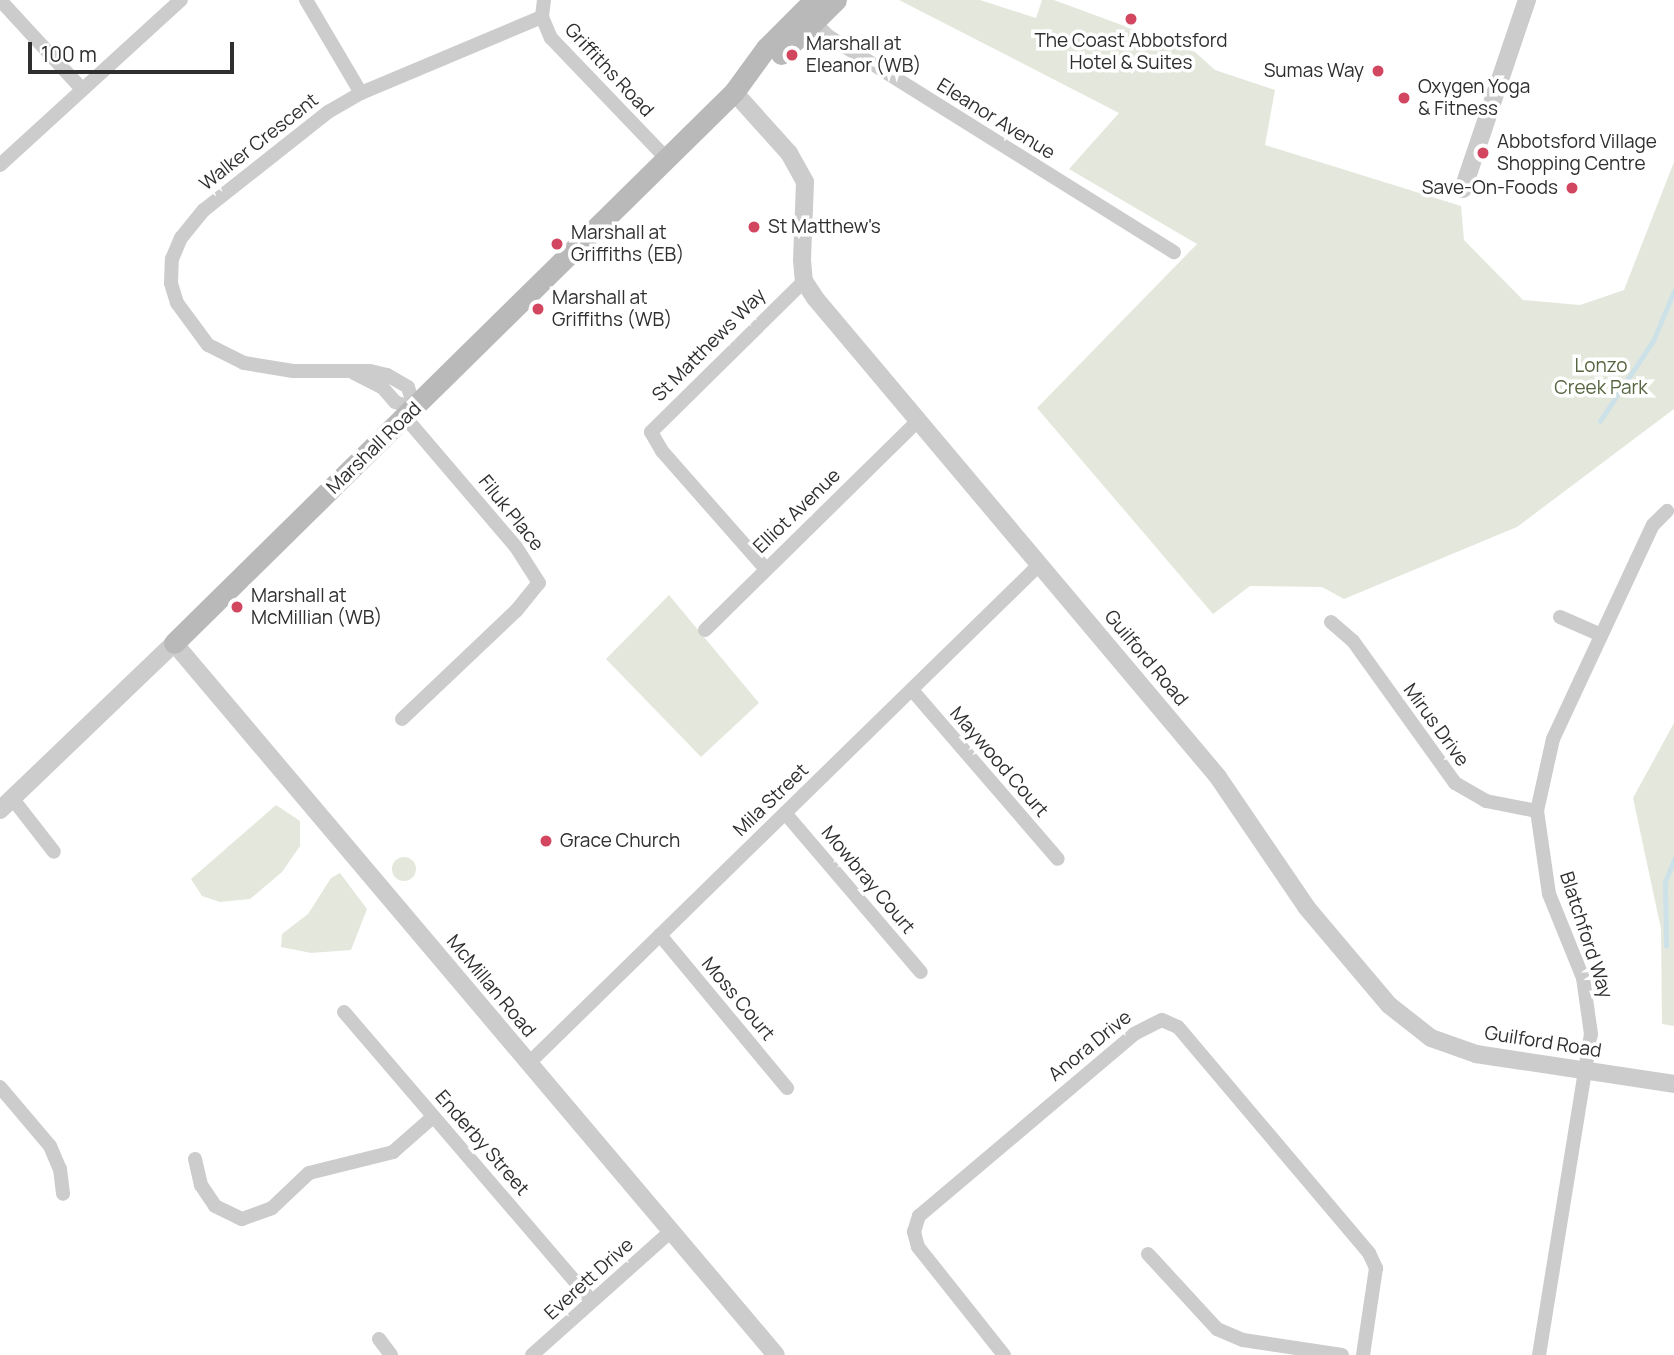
<!DOCTYPE html>
<style>
body{margin:0}
#map{position:relative;width:1674px;height:1355px;overflow:hidden;background:#fff;font-family:Manrope,sans-serif}
div>[style]{position:absolute}
.green>*{inset:0;background:#e4e8dc}
.round{border-radius:50%}
.stream>*{height:4.5px;margin:-2.25px;padding:0 2.25px;transform-origin:2.25px;border-radius:2.25px;background:#cde1e8}
.minor>*{height:14px;margin:-7px;padding:0 7px;transform-origin:7px;border-radius:7px;background:#ccc}
.tertiary>*{height:18px;margin:-9px;padding:0 9px;transform-origin:9px;border-radius:9px;background:#ccc}
.secondary>*{height:21px;margin:-10.5px;padding:0 10.5px;transform-origin:10.5px;border-radius:10.5px;background:#b9b9b9}
.dots>*{width:19px;height:19px;translate:-50% -50%;box-sizing:border-box;border:4px solid #fff;border-radius:50%}
span{translate:-50% -50%;white-space:nowrap;text-align:center;line-height:1.15;-webkit-text-stroke:7px #fff;paint-order:stroke}
.poi-label{font-size:19px;color:#2f2f2f}
.left{translate:0 -50%;text-align:left}
.right{translate:-100% -50%;text-align:right}
.street-label{font-size:19px;color:#2f2f2f}
.park-label{font-size:19px;color:#576641}
.scale{position:absolute;left:28px;top:42px;width:206px;height:32px;box-sizing:border-box;border:4px solid #2f2f2f;border-top:0;padding-left:9px;font-size:21px;line-height:24px;white-space:nowrap;color:#2f2f2f;-webkit-text-stroke:5px #fff;paint-order:stroke}
</style>
<div id="map">
<div class="green">
<div style="clip-path:polygon(899px 0,980px 0,1036px 18px,1042px 0,1054px 0,1195px 52px,1215px 70px,1275px 90px,1265px 145px,1461px 206px,1464px 240px,1523px 300px,1580px 305px,1624px 290px,1674px 162px,1674px 409px,1517px 527px,1344px 599px,1322px 587px,1250px 586px,1213px 614px,1037px 408px,1197px 244px,1069px 169px,1119px 113px)"></div>
<div style="clip-path:polygon(669px 595px,759px 703px,701px 757px,606px 659px)"></div>
<div style="clip-path:polygon(1674px 723px,1674px 1026px,1662px 1024px,1661px 929px,1633px 798px)"></div>
<div style="clip-path:polygon(276px 805px,300px 821px,300px 846px,282px 872px,250px 899px,220px 902px,202px 896px,191px 879px)"></div>
<div class="round" style="left:392px;top:857px;width:24px;height:24px"></div>
<div style="clip-path:polygon(340px 873px,367px 909px,351px 950px,311px 953px,281px 947px,282px 934px,308px 914px,331px 878px)"></div>
</div>
<div class="stream">
<div style="left:1600px;top:421px;width:96px;rotate:-56.5deg"></div>
<div style="left:1653px;top:341px;width:54px;rotate:-67.2deg"></div>
<div style="left:1666px;top:946px;width:64px;rotate:-90.9deg"></div>
<div style="left:1665px;top:882px;width:24px;rotate:-68deg"></div>
</div>
<div class="minor">
<div style="left:0;top:0;width:120px;rotate:47.4deg"></div>
<div style="left:306px;top:0;width:108px;rotate:59.4deg"></div>
<div style="left:544px;top:0;width:17px;rotate:97deg"></div>
<div style="left:542px;top:17px;width:23px;rotate:67deg"></div>
<div style="left:551px;top:38px;width:166px;rotate:46.2deg"></div>
<div style="left:808px;top:16px;width:28px;rotate:45deg"></div>
<div style="left:828px;top:36px;width:408px;rotate:32deg"></div>
<div style="left:0;top:165px;width:245px;rotate:-42.4deg"></div>
<div style="left:354px;top:373px;width:33px;rotate:27deg"></div>
<div style="left:383px;top:388px;width:18px;rotate:49deg"></div>
<div style="left:395px;top:402px;width:21px;rotate:19deg"></div>
<div style="left:415px;top:409px;width:23px;rotate:-108deg"></div>
<div style="left:408px;top:387px;width:24px;rotate:-150deg"></div>
<div style="left:387px;top:375px;width:17px;rotate:-167deg"></div>
<div style="left:370px;top:371px;width:77px;rotate:180deg"></div>
<div style="left:293px;top:371px;width:50px;rotate:-170.7deg"></div>
<div style="left:244px;top:363px;width:40px;rotate:-153.4deg"></div>
<div style="left:208px;top:345px;width:52px;rotate:-126.4deg"></div>
<div style="left:177px;top:303px;width:21px;rotate:-107deg"></div>
<div style="left:171px;top:283px;width:24px;rotate:-88deg"></div>
<div style="left:172px;top:259px;width:23px;rotate:-67deg"></div>
<div style="left:181px;top:238px;width:36px;rotate:-51deg"></div>
<div style="left:204px;top:210px;width:158px;rotate:-38.3deg"></div>
<div style="left:328px;top:112px;width:38px;rotate:-30deg"></div>
<div style="left:361px;top:93px;width:196px;rotate:-22.8deg"></div>
<div style="left:765px;top:568px;width:156px;rotate:-131.4deg"></div>
<div style="left:662px;top:451px;width:22px;rotate:-120deg"></div>
<div style="left:651px;top:432px;width:215px;rotate:-44.6deg"></div>
<div style="left:1560px;top:617px;width:43px;rotate:23.6deg"></div>
<div style="left:1331px;top:622px;width:29px;rotate:41deg"></div>
<div style="left:1353px;top:641px;width:175px;rotate:54.3deg"></div>
<div style="left:1455px;top:783px;width:36px;rotate:30deg"></div>
<div style="left:1486px;top:801px;width:52px;rotate:11.1deg"></div>
<div style="left:705px;top:630px;width:298px;rotate:-44.5deg"></div>
<div style="left:912px;top:690px;width:223px;rotate:49.2deg"></div>
<div style="left:402px;top:719px;width:157px;rotate:-43.5deg"></div>
<div style="left:516px;top:611px;width:36px;rotate:-51deg"></div>
<div style="left:539px;top:583px;width:43px;rotate:-122.6deg"></div>
<div style="left:516px;top:547px;width:170px;rotate:-130.5deg"></div>
<div style="left:12px;top:798px;width:68px;rotate:52.1deg"></div>
<div style="left:785px;top:813px;width:209px;rotate:49.5deg"></div>
<div style="left:660px;top:935px;width:199px;rotate:50.3deg"></div>
<div style="left:344px;top:1012px;width:379px;rotate:49.4deg"></div>
<div style="left:529px;top:1063px;width:713px;rotate:-44.32deg"></div>
<div style="left:0;top:1087px;width:77px;rotate:49.7deg"></div>
<div style="left:50px;top:1146px;width:25px;rotate:67deg"></div>
<div style="left:60px;top:1169px;width:25px;rotate:83deg"></div>
<div style="left:195px;top:1159px;width:27px;rotate:77deg"></div>
<div style="left:201px;top:1185px;width:25px;rotate:56deg"></div>
<div style="left:215px;top:1206px;width:30px;rotate:26deg"></div>
<div style="left:242px;top:1219px;width:32px;rotate:-20deg"></div>
<div style="left:272px;top:1208px;width:51px;rotate:-43.4deg"></div>
<div style="left:309px;top:1173px;width:87px;rotate:-14deg"></div>
<div style="left:393px;top:1152px;width:53px;rotate:-41.2deg"></div>
<div style="left:1148px;top:1254px;width:102px;rotate:47.4deg"></div>
<div style="left:1217px;top:1329px;width:28px;rotate:23deg"></div>
<div style="left:1243px;top:1340px;width:100px;rotate:8.6deg"></div>
<div style="left:379px;top:1339px;width:20px;rotate:53deg"></div>
<div style="left:532px;top:1355px;width:186px;rotate:-41.7deg"></div>
<div style="left:1004px;top:1355px;width:138px;rotate:-128.5deg"></div>
<div style="left:918px;top:1247px;width:16px;rotate:-105deg"></div>
<div style="left:914px;top:1232px;width:17px;rotate:-73deg"></div>
<div style="left:919px;top:1216px;width:282px;rotate:-40.2deg"></div>
<div style="left:1134px;top:1034px;width:31px;rotate:-27deg"></div>
<div style="left:1162px;top:1020px;width:17px;rotate:24deg"></div>
<div style="left:1178px;top:1027px;width:296px;rotate:49.8deg"></div>
<div style="left:1369px;top:1253px;width:17px;rotate:65deg"></div>
<div style="left:1376px;top:1268px;width:88px;rotate:98.5deg"></div>
<div style="left:1539px;top:1355px;width:325px;rotate:-80.8deg"></div>
<div style="left:1591px;top:1034px;width:57px;rotate:-98.1deg"></div>
<div style="left:1583px;top:978px;width:91px;rotate:-112deg"></div>
<div style="left:1549px;top:894px;width:84px;rotate:-98.2deg"></div>
<div style="left:1537px;top:811px;width:74px;rotate:-77.5deg"></div>
<div style="left:1553px;top:739px;width:236px;rotate:-65deg"></div>
<div style="left:1653px;top:525px;width:20px;rotate:-45deg"></div>
</div>
<div class="tertiary">
<div style="left:734px;top:92px;width:82px;rotate:48deg"></div>
<div style="left:789px;top:153px;width:33px;rotate:61deg"></div>
<div style="left:805px;top:182px;width:78px;rotate:92.2deg"></div>
<div style="left:802px;top:260px;width:21px;rotate:85deg"></div>
<div style="left:804px;top:281px;width:20px;rotate:57deg"></div>
<div style="left:815px;top:298px;width:626px;rotate:49.92deg"></div>
<div style="left:1218px;top:777px;width:158px;rotate:55.8deg"></div>
<div style="left:1307px;top:908px;width:127px;rotate:49.8deg"></div>
<div style="left:1389px;top:1005px;width:53px;rotate:38.2deg"></div>
<div style="left:1431px;top:1038px;width:48px;rotate:19.6deg"></div>
<div style="left:1476px;top:1054px;width:200px;rotate:8.6deg"></div>
<div style="left:1463px;top:189px;width:200px;rotate:-71.3deg"></div>
<div style="left:0;top:810px;width:241px;rotate:-43.8deg"></div>
<div style="left:174px;top:643px;width:932px;rotate:49.79deg"></div>
</div>
<div class="secondary">
<div style="left:781px;top:54px;width:77px;rotate:-44.5deg"></div>
<div style="left:174px;top:643px;width:786px;rotate:-44.54deg"></div>
<div style="left:734px;top:92px;width:54px;rotate:-54deg"></div>
<div style="left:766px;top:48px;width:68px;rotate:-45deg"></div>
</div>
<div class="dots">
<div style="left:1131px;top:19px;background:#d2465f"></div>
<div style="left:792px;top:55px;background:#d2465f"></div>
<div style="left:1378px;top:71px;background:#d2465f"></div>
<div style="left:1404px;top:98px;background:#d2465f"></div>
<div style="left:1483px;top:153px;background:#d2465f"></div>
<div style="left:1572px;top:188px;background:#d2465f"></div>
<div style="left:754px;top:227px;background:#d2465f"></div>
<div style="left:557px;top:244px;background:#d2465f"></div>
<div style="left:538px;top:309px;background:#d2465f"></div>
<div style="left:237px;top:607px;background:#d2465f"></div>
<div style="left:546px;top:841px;background:#d2465f"></div>
</div>
<div class="poi-label">
<span style="left:1131px;top:52px">The Coast Abbotsford<br>Hotel &amp; Suites</span>
<span class="left" style="left:806px;top:55px">Marshall at<br>Eleanor (WB)</span>
<span class="right" style="left:1364px;top:71px">Sumas Way</span>
<span class="left" style="left:1418px;top:98px">Oxygen Yoga<br>&amp; Fitness</span>
<span class="left" style="left:1497px;top:153px">Abbotsford Village<br>Shopping Centre</span>
<span class="right" style="left:1558px;top:188px">Save-On-Foods</span>
<span class="left" style="left:768px;top:227px">St Matthew's</span>
<span class="left" style="left:571px;top:244px">Marshall at<br>Griffiths (EB)</span>
<span class="left" style="left:552px;top:309px">Marshall at<br>Griffiths (WB)</span>
<span class="left" style="left:251px;top:607px">Marshall at<br>McMillian (WB)</span>
<span class="left" style="left:560px;top:841px">Grace Church</span>
</div>
<div class="street-label">
<span style="left:609px;top:70px;rotate:47deg">Griffiths Road</span>
<span style="left:996px;top:119px;rotate:32deg">Eleanor Avenue</span>
<span style="left:259px;top:142px;rotate:-38deg">Walker Crescent</span>
<span style="left:709px;top:345px;rotate:-45deg">St Matthews Way</span>
<span style="left:374px;top:448px;rotate:-44deg">Marshall Road</span>
<span style="left:797px;top:511px;rotate:-44deg">Elliot Avenue</span>
<span style="left:511px;top:513px;rotate:51deg">Filuk Place</span>
<span style="left:1146px;top:658px;rotate:50deg">Guilford Road</span>
<span style="left:1436px;top:725px;rotate:54deg">Mirus Drive</span>
<span style="left:999px;top:762px;rotate:49deg">Maywood Court</span>
<span style="left:771px;top:800px;rotate:-44deg">Mila Street</span>
<span style="left:868px;top:880px;rotate:50deg">Mowbray Court</span>
<span style="left:1586px;top:935px;rotate:72deg">Blatchford Way</span>
<span style="left:491px;top:986px;rotate:50deg">McMillan Road</span>
<span style="left:738px;top:999px;rotate:50deg">Moss Court</span>
<span style="left:1543px;top:1042px;rotate:9deg">Guilford Road</span>
<span style="left:1090px;top:1046px;rotate:-39deg">Anora Drive</span>
<span style="left:482px;top:1143px;rotate:49deg">Enderby Street</span>
<span style="left:589px;top:1279px;rotate:-42deg">Everett Drive</span>
</div>
<div class="park-label">
<span style="left:1601px;top:377px">Lonzo<br>Creek Park</span>
</div>
<div class="scale">100 m</div>
</div>
